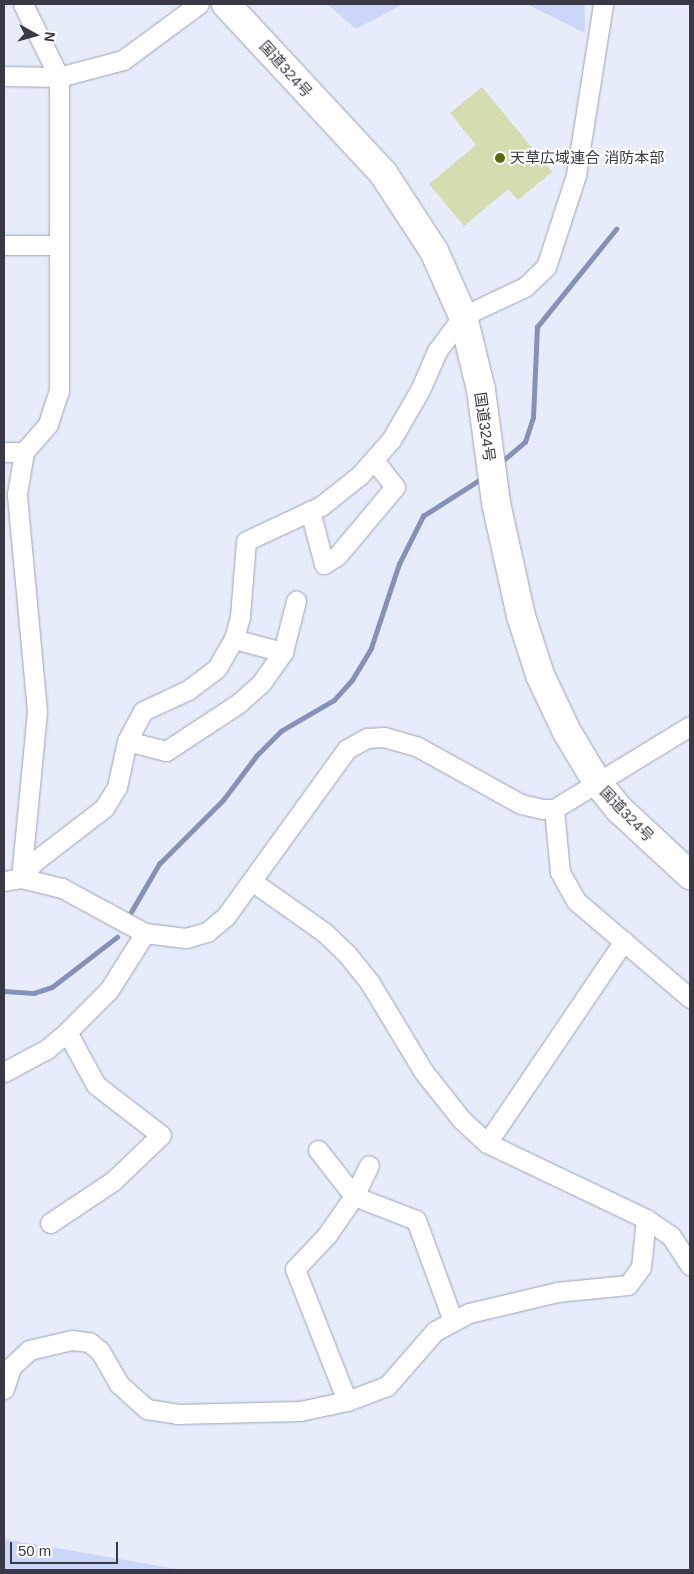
<!DOCTYPE html>
<meta charset="utf-8">
<style>
body{margin:0}
#map{position:relative;width:694px;height:1574px;overflow:hidden;background:#e7ecfb;font-family:Arial,"Noto Sans JP",sans-serif}
div>[style]{position:absolute}
.green>*{inset:0;background:#cbd6f8}
.stream>*{height:4.5px;margin:-2.25px;padding:0 2.25px;transform-origin:2.25px;border-radius:2.25px;background:#8591b8}
.building>*{inset:0;background:#d3ddb0}
.roads{filter:drop-shadow(0 0 1px #9ba2ba) drop-shadow(0 0 1px #9ba2ba)}
.minor>*{height:19px;margin:-9.5px;padding:0 9.5px;transform-origin:9.5px;border-radius:9.5px;background:#fff}
.highway>*{height:28px;margin:-14px;padding:0 14px;transform-origin:14px;border-radius:14px;background:#fff}
.dots>*{width:14px;height:14px;translate:-50% -50%;box-sizing:border-box;border:2px solid #fff;border-radius:50%}
span{translate:-50% -50%;white-space:nowrap;text-align:center;line-height:1.15;-webkit-text-stroke:4px #fff;paint-order:stroke}
.street-label{font-size:15px;color:#373a44}
.poi-label{font-size:15px;color:#373a44}
.left{translate:0 -50%;text-align:left}
.frame{position:absolute;inset:0;border:5px solid #373a44;pointer-events:none}
.north{position:absolute;left:10px;top:10px;width:50px;height:50px;-webkit-text-stroke:4px #fff;paint-order:stroke;rotate:97deg;font-size:14px;font-weight:700;line-height:20px;text-align:center;color:#373a44}
.north::after{content:'';display:block;margin:auto;width:18px;height:22px;background:#373a44;clip-path:polygon(50% 0,100% 100%,50% 72%,0 100%)}
.scale{position:absolute;left:10px;top:1542px;width:108px;height:22px;box-sizing:border-box;border:2px solid #373a44;border-top:0;padding-left:6px;font-size:15px;line-height:18px;white-space:nowrap;color:#373a44;-webkit-text-stroke:4px #fff;paint-order:stroke}
</style>
<div id="map">
<div class="green">
<div style="clip-path:polygon(327px 4px,403px 4px,356px 29px)"></div>
<div style="clip-path:polygon(527px 4px,585px 4px,585px 33px)"></div>
<div style="clip-path:polygon(4px 1539px,183px 1570px,4px 1570px)"></div>
</div>
<div class="stream">
<div style="left:501px;top:462px;width:31px;rotate:-40deg"></div>
<div style="left:525px;top:442px;width:25px;rotate:-72deg"></div>
<div style="left:533px;top:418px;width:91px;rotate:-87.5deg"></div>
<div style="left:537px;top:327px;width:126px;rotate:-51.1deg"></div>
<div style="left:131px;top:912px;width:56px;rotate:-59.7deg"></div>
<div style="left:159px;top:864px;width:91px;rotate:-45deg"></div>
<div style="left:223px;top:800px;width:56px;rotate:-52.9deg"></div>
<div style="left:257px;top:755px;width:34px;rotate:-45deg"></div>
<div style="left:281px;top:731px;width:61px;rotate:-30.3deg"></div>
<div style="left:334px;top:700px;width:27px;rotate:-48deg"></div>
<div style="left:352px;top:680px;width:37px;rotate:-59deg"></div>
<div style="left:371px;top:648px;width:89px;rotate:-71.6deg"></div>
<div style="left:399px;top:564px;width:54px;rotate:-63.4deg"></div>
<div style="left:423px;top:516px;width:72px;rotate:-32.6deg"></div>
<div style="left:4px;top:991px;width:30px;rotate:4deg"></div>
<div style="left:34px;top:993px;width:19px;rotate:-18deg"></div>
<div style="left:52px;top:987px;width:82px;rotate:-37.6deg"></div>
</div>
<div class="building">
<div style="clip-path:polygon(482px 87px,552px 172px,518px 200px,508px 189px,464px 226px,429px 184px,476px 145px,450px 113px)"></div>
</div>
<div class="roads">
<div class="minor">
<div style="left:4px;top:76px;width:55px;rotate:1deg"></div>
<div style="left:59px;top:77px;width:66px;rotate:-14.9deg"></div>
<div style="left:123px;top:60px;width:94px;rotate:-36.4deg"></div>
<div style="left:4px;top:245px;width:55px"></div>
<div style="left:4px;top:452px;width:20px"></div>
<div style="left:310px;top:511px;width:55px;rotate:75.2deg"></div>
<div style="left:324px;top:564px;width:15px;rotate:-32deg"></div>
<div style="left:337px;top:556px;width:90px;rotate:-50deg"></div>
<div style="left:395px;top:487px;width:34px;rotate:-128deg"></div>
<div style="left:234px;top:639px;width:51px;rotate:14.9deg"></div>
<div style="left:127px;top:741px;width:40px;rotate:14.4deg"></div>
<div style="left:166px;top:751px;width:87px;rotate:-33.3deg"></div>
<div style="left:239px;top:703px;width:31px;rotate:-42deg"></div>
<div style="left:262px;top:682px;width:37px;rotate:-55deg"></div>
<div style="left:283px;top:652px;width:53px;rotate:-75.7deg"></div>
<div style="left:554px;top:809px;width:63px;rotate:84.6deg"></div>
<div style="left:560px;top:872px;width:33px;rotate:61deg"></div>
<div style="left:576px;top:901px;width:150px;rotate:40.4deg"></div>
<div style="left:21px;top:878px;width:22px;rotate:-51deg"></div>
<div style="left:35px;top:861px;width:87px;rotate:-37.5deg"></div>
<div style="left:104px;top:808px;width:25px;rotate:-58deg"></div>
<div style="left:117px;top:787px;width:47px;rotate:-77.7deg"></div>
<div style="left:127px;top:741px;width:34px;rotate:-62deg"></div>
<div style="left:143px;top:711px;width:50px;rotate:-25deg"></div>
<div style="left:188px;top:690px;width:36px;rotate:-37deg"></div>
<div style="left:217px;top:668px;width:34px;rotate:-60deg"></div>
<div style="left:234px;top:639px;width:24px;rotate:-75deg"></div>
<div style="left:240px;top:616px;width:75px;rotate:-85.4deg"></div>
<div style="left:246px;top:541px;width:83px;rotate:-25deg"></div>
<div style="left:321px;top:506px;width:50px;rotate:-38.5deg"></div>
<div style="left:360px;top:475px;width:47px;rotate:-48.5deg"></div>
<div style="left:391px;top:440px;width:58px;rotate:-59.9deg"></div>
<div style="left:420px;top:390px;width:43px;rotate:-66.4deg"></div>
<div style="left:437px;top:351px;width:44px;rotate:-53.4deg"></div>
<div style="left:463px;top:316px;width:68px;rotate:-25.1deg"></div>
<div style="left:525px;top:287px;width:29px;rotate:-44deg"></div>
<div style="left:546px;top:267px;width:97px;rotate:-71.9deg"></div>
<div style="left:576px;top:175px;width:173px;rotate:-81deg"></div>
<div style="left:21px;top:878px;width:168px;rotate:-84.5deg"></div>
<div style="left:37px;top:711px;width:218px;rotate:-95.3deg"></div>
<div style="left:17px;top:494px;width:43px;rotate:-80.5deg"></div>
<div style="left:24px;top:452px;width:37px;rotate:-49deg"></div>
<div style="left:48px;top:424px;width:35px;rotate:-72deg"></div>
<div style="left:59px;top:391px;width:314px;rotate:-90deg"></div>
<div style="left:59px;top:77px;width:81px;rotate:-116.3deg"></div>
<div style="left:4px;top:881px;width:17px;rotate:-10deg"></div>
<div style="left:21px;top:878px;width:42px;rotate:13.7deg"></div>
<div style="left:62px;top:888px;width:94px;rotate:28.5deg"></div>
<div style="left:145px;top:933px;width:41px;rotate:7deg"></div>
<div style="left:186px;top:938px;width:22px;rotate:-16deg"></div>
<div style="left:207px;top:932px;width:25px;rotate:-40deg"></div>
<div style="left:226px;top:916px;width:206px;rotate:-54.1deg"></div>
<div style="left:347px;top:749px;width:23px;rotate:-29deg"></div>
<div style="left:367px;top:738px;width:17px;rotate:-3deg"></div>
<div style="left:384px;top:737px;width:35px;rotate:16deg"></div>
<div style="left:418px;top:747px;width:118px;rotate:29deg"></div>
<div style="left:521px;top:804px;width:22px;rotate:13deg"></div>
<div style="left:542px;top:809px;width:12px"></div>
<div style="left:554px;top:809px;width:159px;rotate:-31.4deg"></div>
<div style="left:253px;top:882px;width:88px;rotate:35.3deg"></div>
<div style="left:325px;top:933px;width:29px;rotate:44deg"></div>
<div style="left:346px;top:953px;width:38px;rotate:51deg"></div>
<div style="left:370px;top:983px;width:103px;rotate:58.9deg"></div>
<div style="left:423px;top:1071px;width:61px;rotate:51.6deg"></div>
<div style="left:461px;top:1119px;width:35px;rotate:43deg"></div>
<div style="left:487px;top:1143px;width:176px;rotate:25.5deg"></div>
<div style="left:646px;top:1219px;width:30px;rotate:34deg"></div>
<div style="left:671px;top:1236px;width:35px;rotate:57deg"></div>
<div style="left:4px;top:1072px;width:49px;rotate:-28.1deg"></div>
<div style="left:47px;top:1049px;width:26px;rotate:-40deg"></div>
<div style="left:67px;top:1032px;width:59px;rotate:-45deg"></div>
<div style="left:109px;top:990px;width:67px;rotate:-57.7deg"></div>
<div style="left:487px;top:1143px;width:244px;rotate:-55.9deg"></div>
<div style="left:318px;top:1150px;width:58px;rotate:52deg"></div>
<div style="left:354px;top:1196px;width:66px;rotate:21.2deg"></div>
<div style="left:416px;top:1220px;width:108px;rotate:69.9deg"></div>
<div style="left:50px;top:1223px;width:76px;rotate:-33.7deg"></div>
<div style="left:113px;top:1181px;width:66px;rotate:-43.8deg"></div>
<div style="left:161px;top:1135px;width:82px;rotate:-142.4deg"></div>
<div style="left:96px;top:1085px;width:60px;rotate:-118.7deg"></div>
<div style="left:4px;top:1389px;width:23px;rotate:-72deg"></div>
<div style="left:11px;top:1367px;width:25px;rotate:-43deg"></div>
<div style="left:29px;top:1350px;width:44px;rotate:-13.1deg"></div>
<div style="left:72px;top:1340px;width:17px;rotate:7deg"></div>
<div style="left:89px;top:1342px;width:14px;rotate:39deg"></div>
<div style="left:100px;top:1351px;width:38px;rotate:60deg"></div>
<div style="left:119px;top:1384px;width:38px;rotate:42deg"></div>
<div style="left:147px;top:1409px;width:30px;rotate:9deg"></div>
<div style="left:177px;top:1414px;width:123px;rotate:-1.4deg"></div>
<div style="left:300px;top:1411px;width:48px;rotate:-12deg"></div>
<div style="left:347px;top:1401px;width:43px;rotate:-20.6deg"></div>
<div style="left:387px;top:1386px;width:73px;rotate:-48.9deg"></div>
<div style="left:435px;top:1331px;width:38px;rotate:-28deg"></div>
<div style="left:469px;top:1313px;width:90px;rotate:-13.4deg"></div>
<div style="left:557px;top:1292px;width:71px;rotate:-5.6deg"></div>
<div style="left:628px;top:1285px;width:22px;rotate:-54deg"></div>
<div style="left:641px;top:1267px;width:48px;rotate:-84.1deg"></div>
<div style="left:347px;top:1401px;width:142px;rotate:-111.5deg"></div>
<div style="left:295px;top:1269px;width:47px;rotate:-46.7deg"></div>
<div style="left:327px;top:1235px;width:47px;rotate:-55.3deg"></div>
<div style="left:354px;top:1196px;width:34px;rotate:-64deg"></div>
</div>
<div class="highway">
<div style="left:226px;top:4px;width:231px;rotate:47.1deg"></div>
<div style="left:383px;top:173px;width:93px;rotate:56.8deg"></div>
<div style="left:434px;top:251px;width:71px;rotate:66deg"></div>
<div style="left:463px;top:316px;width:76px;rotate:76.3deg"></div>
<div style="left:481px;top:390px;width:114px;rotate:82.4deg"></div>
<div style="left:496px;top:503px;width:116px;rotate:77.5deg"></div>
<div style="left:521px;top:616px;width:62px;rotate:72.1deg"></div>
<div style="left:540px;top:675px;width:63px;rotate:64.7deg"></div>
<div style="left:567px;top:732px;width:58px;rotate:59deg"></div>
<div style="left:597px;top:782px;width:36px;rotate:51deg"></div>
<div style="left:620px;top:810px;width:96px;rotate:42.9deg"></div>
</div>
</div>
<div class="dots">
<div style="left:500px;top:158px;background:#5d690e"></div>
</div>
<div class="street-label">
<span style="left:286px;top:69px;rotate:48deg">国道324号</span>
<span style="left:485px;top:427px;rotate:82deg">国道324号</span>
<span style="left:627px;top:814px;rotate:46deg">国道324号</span>
</div>
<div class="poi-label">
<span class="left" style="left:510px;top:158px">天草広域連合 消防本部</span>
</div>
<div class="frame"></div>
<div class="north">N</div>
<div class="scale">50 m</div>
</div>
